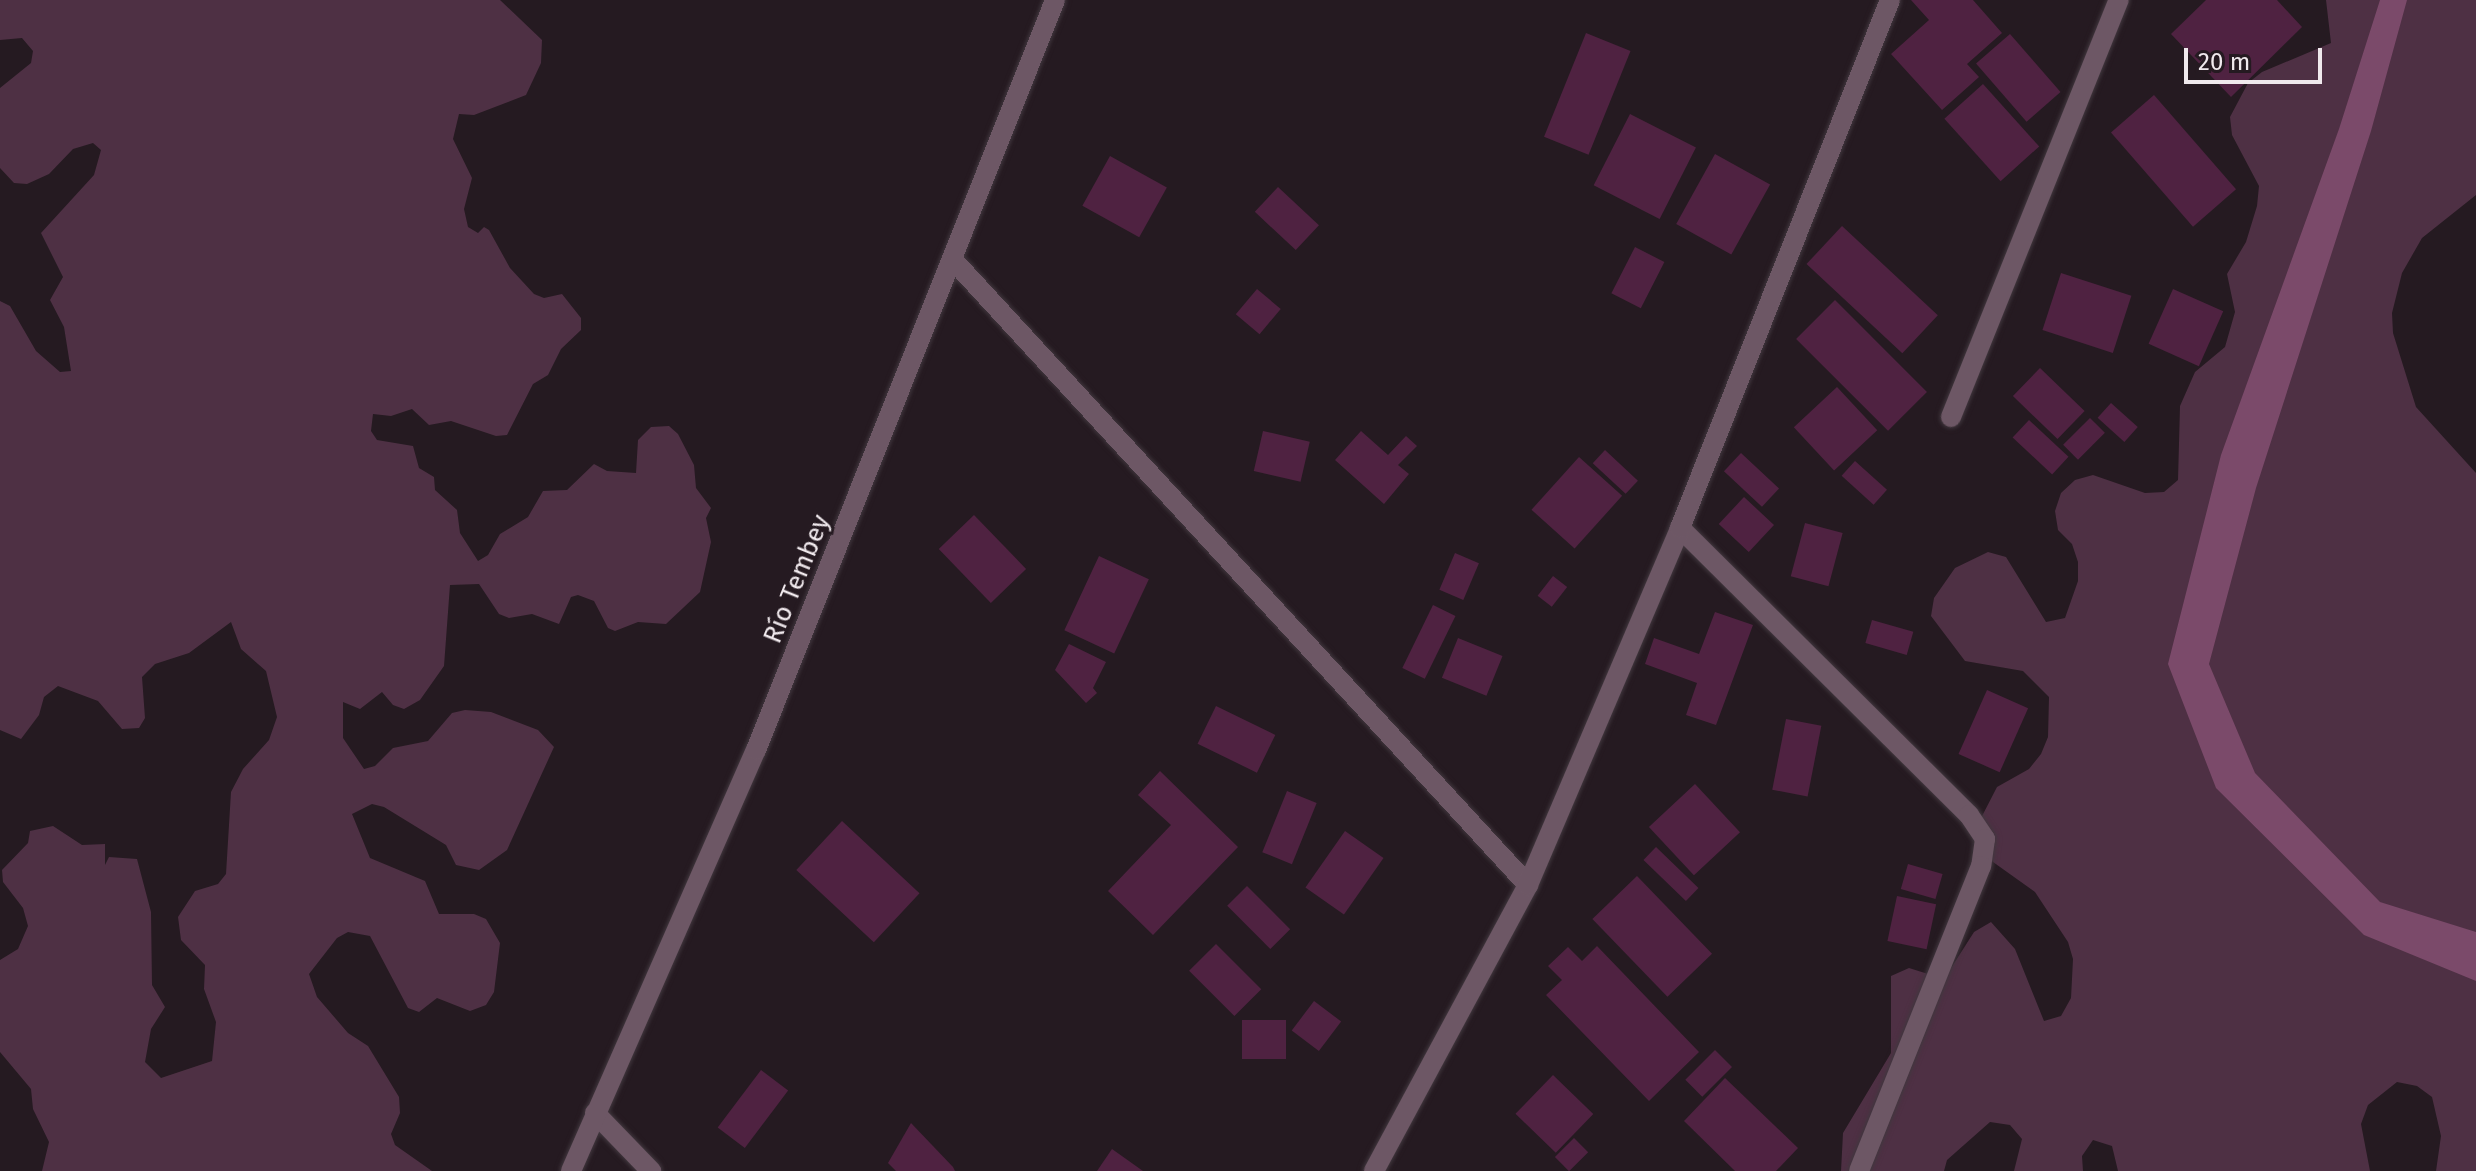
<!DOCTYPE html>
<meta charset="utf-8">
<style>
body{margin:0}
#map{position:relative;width:2476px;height:1171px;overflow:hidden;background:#251a21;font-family:"Fira Sans",sans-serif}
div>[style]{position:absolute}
.green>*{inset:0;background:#4e3044}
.water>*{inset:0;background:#7b4a6a}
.building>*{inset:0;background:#4f2241;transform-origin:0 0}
.roads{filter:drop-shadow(0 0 2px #41373e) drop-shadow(0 0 2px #41373e)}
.minor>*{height:20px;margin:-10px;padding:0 10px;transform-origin:10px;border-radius:10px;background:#6d5765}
span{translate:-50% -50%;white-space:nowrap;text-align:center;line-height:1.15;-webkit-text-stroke:6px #251a21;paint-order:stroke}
.street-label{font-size:26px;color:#f0e9ed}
.scale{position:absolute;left:2184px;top:48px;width:138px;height:36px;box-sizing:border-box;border:4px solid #f0e9ed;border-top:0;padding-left:10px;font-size:24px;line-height:28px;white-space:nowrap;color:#f0e9ed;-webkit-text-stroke:6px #251a21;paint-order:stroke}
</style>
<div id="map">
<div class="green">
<div style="clip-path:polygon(0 0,500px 0,542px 40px,541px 63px,526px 95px,474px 115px,459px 114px,453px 139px,472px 178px,464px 209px,468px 227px,478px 233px,484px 227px,489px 230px,510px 268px,534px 294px,544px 298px,562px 294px,581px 318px,581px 330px,561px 349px,548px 375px,533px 384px,507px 435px,496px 436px,451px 421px,429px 425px,412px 409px,391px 416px,373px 414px,371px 431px,377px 440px,413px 446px,419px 468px,434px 477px,435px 490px,457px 510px,460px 533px,478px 561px,488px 555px,500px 534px,528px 517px,543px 491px,567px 490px,594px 464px,607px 471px,636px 473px,638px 440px,651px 427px,669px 426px,678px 434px,694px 465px,696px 488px,711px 508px,706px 518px,711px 542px,700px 592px,666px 624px,638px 622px,615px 631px,608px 628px,594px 601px,578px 595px,571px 597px,559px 624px,532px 614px,509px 618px,499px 614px,479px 584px,450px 585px,444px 666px,420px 700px,404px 709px,393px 705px,382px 692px,360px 709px,343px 702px,343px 738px,364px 769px,375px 766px,393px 748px,428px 741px,452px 713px,465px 710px,491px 712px,538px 730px,554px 747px,507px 850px,479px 870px,456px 865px,446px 845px,384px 807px,372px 804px,352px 814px,370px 858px,425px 881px,439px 914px,474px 914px,486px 919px,500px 943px,494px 992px,486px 1005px,470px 1011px,437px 998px,419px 1012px,408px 1008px,370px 936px,348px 932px,337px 938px,309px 974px,317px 997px,348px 1033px,368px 1046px,399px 1097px,400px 1113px,391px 1134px,395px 1145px,432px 1171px,42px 1171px,49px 1142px,33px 1109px,31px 1089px,0 1052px,0 960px,18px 949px,28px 926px,23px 908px,3px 882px,2px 870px,28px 843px,30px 831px,53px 826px,82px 845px,105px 844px,105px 865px,109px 857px,137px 859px,151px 912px,152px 985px,165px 1007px,151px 1029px,145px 1062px,161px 1078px,212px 1061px,216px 1022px,204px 989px,205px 965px,181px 940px,178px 917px,195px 891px,218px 884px,226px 874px,231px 792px,243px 769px,269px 740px,277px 717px,266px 671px,241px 649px,231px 622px,189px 653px,155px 664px,142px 677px,145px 718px,139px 728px,122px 729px,98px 701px,58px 686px,44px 697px,39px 715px,21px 739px,0 730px,0 301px,10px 306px,36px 351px,60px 372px,71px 371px,64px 327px,50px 300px,63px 277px,41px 233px,94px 175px,101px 150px,93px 143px,73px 149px,49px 174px,27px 184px,14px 183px,0 168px,0 88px,31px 63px,33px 51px,22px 38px,0 40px)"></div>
<div style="clip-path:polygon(2326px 0,2476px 0,2476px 195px,2422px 238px,2402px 273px,2392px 313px,2393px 333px,2416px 407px,2476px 473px,2476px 1171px,2436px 1171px,2441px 1136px,2432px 1097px,2417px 1086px,2397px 1082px,2368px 1105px,2361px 1124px,2370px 1171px,2118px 1171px,2112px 1146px,2093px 1140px,2082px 1156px,2083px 1171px,2014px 1171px,2022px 1139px,2010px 1125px,1990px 1122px,1947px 1160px,1944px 1171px,1841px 1171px,1843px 1133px,1891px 1053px,1891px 976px,1909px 968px,1944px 979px,1974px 932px,1991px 922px,2015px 949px,2044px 1021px,2061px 1016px,2071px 998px,2073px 959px,2068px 942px,2035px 892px,1986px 857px,1980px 820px,1997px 787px,2029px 769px,2041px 754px,2048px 737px,2049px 697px,2023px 671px,1965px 661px,1931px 616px,1934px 598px,1955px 568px,1988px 552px,2006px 557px,2046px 622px,2065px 618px,2078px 581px,2078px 562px,2072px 544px,2058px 530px,2055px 511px,2061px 493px,2075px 480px,2093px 475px,2145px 493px,2164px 492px,2178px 480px,2180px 406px,2195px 372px,2225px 347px,2235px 312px,2227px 274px,2246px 242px,2257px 206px,2259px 186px,2232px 135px,2230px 117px,2248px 83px,2262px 72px,2331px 43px)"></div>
</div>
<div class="water">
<div style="clip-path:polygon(2380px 0,2407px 0,2371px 131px,2256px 488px,2209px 664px,2255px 773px,2380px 902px,2476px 932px,2476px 981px,2364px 935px,2216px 788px,2168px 664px,2221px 455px,2339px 129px)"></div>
</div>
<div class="building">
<div style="clip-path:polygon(1911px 0,1973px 0,2002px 33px,1967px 64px,1979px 77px,1942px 110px,1891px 54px,1929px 20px)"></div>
<div style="clip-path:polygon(2206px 0,2277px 0,2302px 27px,2231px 97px,2171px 34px)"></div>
<div style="left:1586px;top:33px;width:48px;height:112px;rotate:22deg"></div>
<div style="left:2010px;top:34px;width:77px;height:45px;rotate:49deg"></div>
<div style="left:1983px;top:84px;width:84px;height:52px;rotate:48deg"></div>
<div style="left:2154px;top:95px;width:125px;height:57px;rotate:49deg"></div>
<div style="left:1630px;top:114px;width:74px;height:80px;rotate:27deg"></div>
<div style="left:1715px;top:154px;width:63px;height:80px;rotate:29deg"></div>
<div style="left:1110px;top:156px;width:65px;height:57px;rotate:29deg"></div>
<div style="left:1278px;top:187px;width:56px;height:34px;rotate:43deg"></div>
<div style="left:1842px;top:226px;width:131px;height:52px;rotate:43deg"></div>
<div style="left:1635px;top:247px;width:33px;height:52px;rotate:27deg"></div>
<div style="left:2061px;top:273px;width:74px;height:60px;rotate:18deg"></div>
<div style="left:1257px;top:289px;width:31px;height:33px;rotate:40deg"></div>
<div style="left:2173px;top:289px;width:55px;height:60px;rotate:24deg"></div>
<div style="left:1835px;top:300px;width:130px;height:55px;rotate:45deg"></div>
<div style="left:2040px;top:368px;width:62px;height:39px;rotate:44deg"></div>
<div style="left:1837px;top:387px;width:59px;height:59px;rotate:47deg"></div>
<div style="left:2111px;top:403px;width:36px;height:20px;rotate:42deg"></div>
<div style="left:2090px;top:418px;width:21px;height:38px;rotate:45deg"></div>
<div style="left:2029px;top:420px;width:54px;height:24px;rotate:43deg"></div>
<div style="left:1263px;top:431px;width:48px;height:41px;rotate:13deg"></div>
<div style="clip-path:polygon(1361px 431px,1388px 455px,1406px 436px,1417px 446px,1398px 465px,1409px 474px,1384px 504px,1335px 460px)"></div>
<div style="left:1605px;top:450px;width:45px;height:18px;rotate:43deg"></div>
<div style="left:1741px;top:453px;width:52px;height:25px;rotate:43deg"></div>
<div style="left:1579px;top:457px;width:58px;height:71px;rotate:42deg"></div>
<div style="left:1855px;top:461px;width:43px;height:20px;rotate:42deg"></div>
<div style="left:1744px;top:497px;width:41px;height:37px;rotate:43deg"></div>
<div style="left:974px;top:515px;width:75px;height:49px;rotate:46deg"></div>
<div style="left:1805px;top:523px;width:39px;height:55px;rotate:15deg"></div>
<div style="left:1455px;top:553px;width:26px;height:40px;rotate:23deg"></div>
<div style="left:1099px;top:556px;width:55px;height:82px;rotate:25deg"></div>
<div style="left:1553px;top:576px;width:18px;height:25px;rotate:38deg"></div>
<div style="left:1433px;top:605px;width:25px;height:70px;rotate:26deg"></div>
<div style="clip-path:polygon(1715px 612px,1753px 625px,1716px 725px,1686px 715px,1697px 683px,1645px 664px,1654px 638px,1699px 654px)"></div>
<div style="left:1872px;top:620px;width:43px;height:24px;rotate:16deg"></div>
<div style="left:1458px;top:638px;width:48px;height:43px;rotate:22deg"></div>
<div style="clip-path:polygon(1069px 644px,1106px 662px,1093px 688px,1097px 693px,1086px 703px,1055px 670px)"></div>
<div style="left:1987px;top:690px;width:45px;height:70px;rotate:24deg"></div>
<div style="left:1216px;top:706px;width:66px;height:42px;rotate:26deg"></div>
<div style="left:1786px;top:719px;width:36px;height:72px;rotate:11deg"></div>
<div style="clip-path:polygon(1160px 771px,1238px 847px,1153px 935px,1108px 891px,1171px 825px,1138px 795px)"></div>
<div style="left:1695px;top:784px;width:66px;height:63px;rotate:47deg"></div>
<div style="left:1287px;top:791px;width:32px;height:66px;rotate:22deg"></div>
<div style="left:842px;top:821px;width:106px;height:67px;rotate:43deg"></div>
<div style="left:1345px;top:831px;width:47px;height:69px;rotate:35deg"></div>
<div style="left:1656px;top:847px;width:59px;height:18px;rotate:44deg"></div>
<div style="left:1908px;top:864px;width:36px;height:26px;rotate:16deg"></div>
<div style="left:1637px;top:876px;width:108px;height:62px;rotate:46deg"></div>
<div style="left:1247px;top:886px;width:61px;height:28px;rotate:45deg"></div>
<div style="left:1897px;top:896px;width:40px;height:46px;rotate:12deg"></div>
<div style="left:1216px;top:944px;width:64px;height:38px;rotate:45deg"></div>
<div style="clip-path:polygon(1597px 946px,1699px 1052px,1649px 1101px,1546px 995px,1562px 980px,1548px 966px,1568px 947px,1582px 961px)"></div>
<div style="left:1314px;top:1001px;width:34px;height:37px;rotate:37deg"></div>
<div style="left:1242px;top:1020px;width:44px;height:39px"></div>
<div style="left:1715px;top:1050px;width:24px;height:42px;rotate:45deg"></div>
<div style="left:761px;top:1070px;width:34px;height:72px;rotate:37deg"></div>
<div style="left:1553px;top:1075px;width:56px;height:54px;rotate:44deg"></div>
<div style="clip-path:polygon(1725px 1078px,1798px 1148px,1776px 1171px,1735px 1171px,1684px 1121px)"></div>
<div style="clip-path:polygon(911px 1123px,953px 1167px,955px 1171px,896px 1171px,888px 1163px)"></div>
<div style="left:1574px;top:1138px;width:20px;height:27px;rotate:45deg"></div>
<div style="clip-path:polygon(1112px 1149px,1143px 1171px,1097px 1171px)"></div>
</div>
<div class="roads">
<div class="minor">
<div style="left:954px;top:261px;width:848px;rotate:47.39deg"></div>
<div style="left:1951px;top:417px;width:450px;rotate:-68.1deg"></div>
<div style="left:1680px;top:528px;width:407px;rotate:44.8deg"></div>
<div style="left:1969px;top:815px;width:29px;rotate:56deg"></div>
<div style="left:1985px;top:839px;width:27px;rotate:98deg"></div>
<div style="left:1981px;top:866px;width:328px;rotate:111.8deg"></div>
<div style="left:595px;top:1113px;width:81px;rotate:46deg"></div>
<div style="left:571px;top:1171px;width:460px;rotate:-66.3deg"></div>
<div style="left:756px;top:750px;width:807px;rotate:-68.26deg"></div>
<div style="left:1374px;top:1171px;width:325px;rotate:-61.7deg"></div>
<div style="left:1528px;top:885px;width:388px;rotate:-66.9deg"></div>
<div style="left:1680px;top:528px;width:568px;rotate:-68.31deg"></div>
</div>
</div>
<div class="street-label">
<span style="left:797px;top:579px;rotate:-68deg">Río Tembey</span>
</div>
<div class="scale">20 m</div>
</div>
